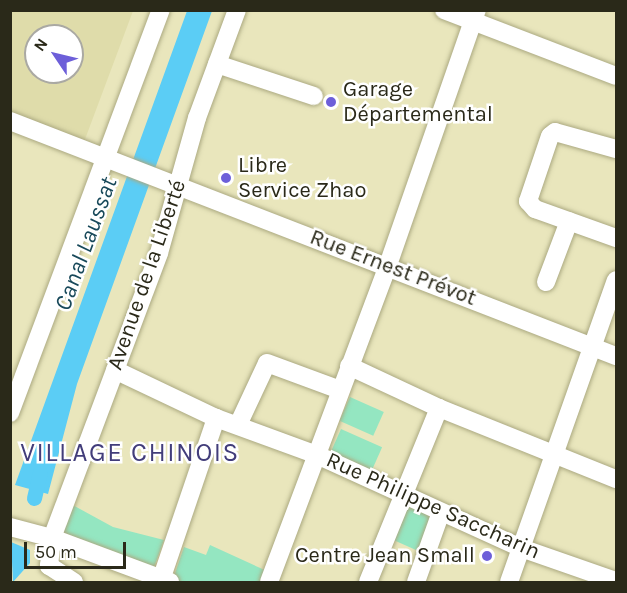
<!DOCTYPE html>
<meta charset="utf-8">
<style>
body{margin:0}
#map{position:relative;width:627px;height:593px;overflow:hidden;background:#e9e6bc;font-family:Karla,sans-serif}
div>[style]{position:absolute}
.built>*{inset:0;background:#dfdcaa}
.green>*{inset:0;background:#94e6c1;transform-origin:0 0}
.water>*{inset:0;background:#5bcdf5}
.canal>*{height:15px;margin:-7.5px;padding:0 7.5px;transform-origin:7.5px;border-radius:7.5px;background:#5bcdf5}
.roads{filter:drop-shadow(0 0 2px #aba981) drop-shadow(0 0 2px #aba981)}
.minor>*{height:18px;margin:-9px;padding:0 9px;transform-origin:9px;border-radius:9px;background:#fff}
.dots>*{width:16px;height:16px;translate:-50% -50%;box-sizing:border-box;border:3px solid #fff;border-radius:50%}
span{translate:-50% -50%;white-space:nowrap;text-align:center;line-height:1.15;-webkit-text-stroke:5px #fff;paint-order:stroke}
.poi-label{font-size:22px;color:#2a2919}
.left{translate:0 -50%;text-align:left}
.right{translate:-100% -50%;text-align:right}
.street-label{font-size:22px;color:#2a2919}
.water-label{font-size:24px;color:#18495a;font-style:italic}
.quarter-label{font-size:26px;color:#423d7a;letter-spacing:1.5px}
.frame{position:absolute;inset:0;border:12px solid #2a2919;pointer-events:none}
.north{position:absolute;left:24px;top:24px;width:60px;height:60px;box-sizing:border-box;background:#fff;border:2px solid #aaa9a3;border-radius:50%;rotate:305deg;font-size:16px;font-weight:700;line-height:24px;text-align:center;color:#2a2919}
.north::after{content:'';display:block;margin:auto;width:21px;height:27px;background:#6d5fd9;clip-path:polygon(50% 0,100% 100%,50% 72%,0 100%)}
.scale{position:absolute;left:24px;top:542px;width:102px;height:27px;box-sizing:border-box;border:3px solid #2a2919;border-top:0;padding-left:8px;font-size:18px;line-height:21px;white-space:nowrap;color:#2a2919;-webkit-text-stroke:4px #fff;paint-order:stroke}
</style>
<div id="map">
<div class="built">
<div style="clip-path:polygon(evenodd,10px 11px,133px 11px,84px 142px,11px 113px,10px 11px,36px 36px,72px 36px,72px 72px,36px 72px,36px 36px)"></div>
</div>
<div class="green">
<div style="left:350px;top:397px;width:37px;height:26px;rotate:24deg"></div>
<div style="left:341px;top:429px;width:45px;height:29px;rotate:24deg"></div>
<div style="left:407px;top:499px;width:32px;height:43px;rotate:24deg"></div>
<div style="clip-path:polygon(69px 503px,113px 527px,164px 540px,153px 570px,57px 534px)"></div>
<div style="clip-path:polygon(210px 545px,269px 572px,264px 582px,172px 582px,184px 547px,206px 555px)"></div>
</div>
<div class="water">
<div style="clip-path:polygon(187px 11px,212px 11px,77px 384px,48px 494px,15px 485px)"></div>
<div style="clip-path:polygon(11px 542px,30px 550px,30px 563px,13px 582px)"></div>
</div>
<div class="canal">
<div style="left:34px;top:498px;width:26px;rotate:-77deg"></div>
</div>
<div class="roads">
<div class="minor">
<div style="left:444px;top:10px;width:184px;rotate:21deg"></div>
<div style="left:217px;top:64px;width:102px;rotate:18.3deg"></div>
<div style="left:10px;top:121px;width:650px;rotate:21.2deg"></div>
<div style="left:616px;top:149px;width:63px;rotate:-164.4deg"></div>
<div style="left:555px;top:132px;width:6px;rotate:141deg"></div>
<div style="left:550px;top:136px;width:69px;rotate:108.7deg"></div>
<div style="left:528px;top:201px;width:11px;rotate:49deg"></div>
<div style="left:535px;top:209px;width:86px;rotate:19.7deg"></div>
<div style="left:546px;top:282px;width:65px;rotate:-69.3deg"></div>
<div style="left:349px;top:366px;width:99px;rotate:25deg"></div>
<div style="left:439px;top:408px;width:191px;rotate:21.9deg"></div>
<div style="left:115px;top:370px;width:112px;rotate:25.4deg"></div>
<div style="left:216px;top:418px;width:108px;rotate:20.1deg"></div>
<div style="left:317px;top:455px;width:224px;rotate:24.5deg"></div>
<div style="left:521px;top:548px;width:101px;rotate:19.2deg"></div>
<div style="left:10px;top:413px;width:430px;rotate:-69.5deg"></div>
<div style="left:238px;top:425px;width:68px;rotate:-64.9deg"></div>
<div style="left:267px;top:363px;width:78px;rotate:20.3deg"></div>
<div style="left:10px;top:527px;width:43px;rotate:14.7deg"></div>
<div style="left:52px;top:538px;width:126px;rotate:20.4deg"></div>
<div style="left:162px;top:577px;width:168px;rotate:-71.2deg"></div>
<div style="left:74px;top:582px;width:30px;rotate:-147deg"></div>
<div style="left:49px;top:566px;width:28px;rotate:-84deg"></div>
<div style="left:52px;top:538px;width:304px;rotate:-69.4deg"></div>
<div style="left:159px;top:253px;width:140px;rotate:-74.3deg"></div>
<div style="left:197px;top:118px;width:115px;rotate:-69.7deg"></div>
<div style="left:269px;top:582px;width:339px;rotate:-69.4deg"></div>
<div style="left:388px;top:265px;width:270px;rotate:-70.8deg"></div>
<div style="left:368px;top:582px;width:188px;rotate:-67.8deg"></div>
<div style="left:416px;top:582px;width:74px;rotate:-70.3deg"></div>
<div style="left:509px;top:582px;width:320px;rotate:-70.5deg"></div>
</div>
</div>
<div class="dots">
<div style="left:331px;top:102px;background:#6d5fd9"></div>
<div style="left:226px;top:178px;background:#6d5fd9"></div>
<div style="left:487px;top:556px;background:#6d5fd9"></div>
</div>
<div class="poi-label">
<span class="left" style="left:343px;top:102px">Garage<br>Départemental</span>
<span class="left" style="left:238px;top:178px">Libre<br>Service Zhao</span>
<span class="right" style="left:475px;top:556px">Centre Jean Small</span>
</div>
<div class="street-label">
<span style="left:393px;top:268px;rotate:21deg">Rue Ernest Prévot</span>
<span style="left:147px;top:275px;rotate:-71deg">Avenue de la Liberté</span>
<span style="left:433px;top:506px;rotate:24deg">Rue Philippe Saccharin</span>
</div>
<div class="water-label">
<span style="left:86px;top:244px;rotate:-70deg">Canal Laussat</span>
</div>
<div class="quarter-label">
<span style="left:130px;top:453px">VILLAGE CHINOIS</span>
</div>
<div class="frame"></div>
<div class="north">N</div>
<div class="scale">50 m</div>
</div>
